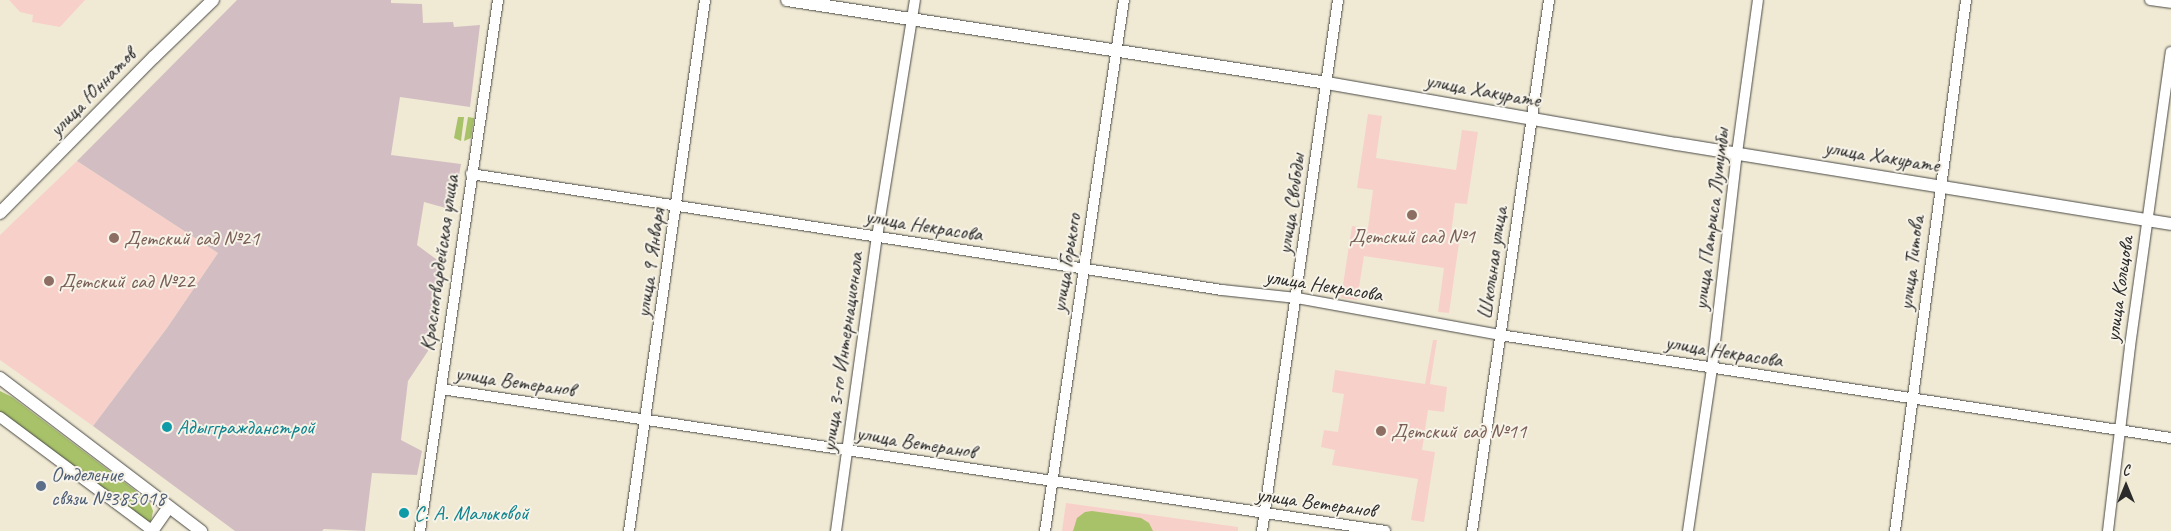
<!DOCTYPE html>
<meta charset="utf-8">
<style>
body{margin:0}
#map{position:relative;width:2171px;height:531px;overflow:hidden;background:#f0ead4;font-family:Caveat,sans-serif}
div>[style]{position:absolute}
.built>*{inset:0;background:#f7d0ca}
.industrial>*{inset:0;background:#d2bec2}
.green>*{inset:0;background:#a7c269}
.roads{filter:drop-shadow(0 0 1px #494844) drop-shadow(0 0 1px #494844)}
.minor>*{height:10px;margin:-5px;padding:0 5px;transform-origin:5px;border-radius:5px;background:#fff}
.major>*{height:12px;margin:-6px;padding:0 6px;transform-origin:6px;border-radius:6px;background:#fff}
.dots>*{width:14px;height:14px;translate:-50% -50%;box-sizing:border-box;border:2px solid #f7f3e8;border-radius:50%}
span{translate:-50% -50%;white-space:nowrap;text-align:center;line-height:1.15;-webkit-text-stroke:4px #f7f3e8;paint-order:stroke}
.street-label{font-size:21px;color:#2b2b2b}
.education-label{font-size:21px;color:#785e54}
.left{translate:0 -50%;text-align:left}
.culture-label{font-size:21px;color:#0d838f}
.service-label{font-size:21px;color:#4e5e75}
.north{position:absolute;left:2101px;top:461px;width:50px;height:50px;-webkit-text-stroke:4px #f7f3e8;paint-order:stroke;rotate:0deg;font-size:14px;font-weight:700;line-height:20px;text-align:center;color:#2b2b2b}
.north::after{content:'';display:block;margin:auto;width:18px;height:22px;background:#2b2b2b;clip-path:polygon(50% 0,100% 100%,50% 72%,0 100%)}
</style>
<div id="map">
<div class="built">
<div style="clip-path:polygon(9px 0,85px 0,60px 27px,32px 22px,33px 15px,20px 12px)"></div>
<div style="clip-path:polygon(1368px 114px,1382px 116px,1376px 158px,1456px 170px,1462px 130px,1478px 132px,1467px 204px,1455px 203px,1450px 242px,1459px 243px,1449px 313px,1438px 312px,1444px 268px,1364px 256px,1357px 300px,1341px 298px,1352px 226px,1368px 228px,1373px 190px,1357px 188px)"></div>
<div style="clip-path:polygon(77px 161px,218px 253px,167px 328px,93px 426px,0 360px,0 235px)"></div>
<div style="clip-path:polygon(1433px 340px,1437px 340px,1430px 384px,1447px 387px,1444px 412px,1428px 410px,1422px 450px,1435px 452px,1424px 522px,1411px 520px,1418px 479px,1332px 465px,1335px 450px,1321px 447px,1324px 430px,1338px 432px,1344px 394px,1332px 392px,1335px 370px,1425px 384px)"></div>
<div style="clip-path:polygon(1066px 503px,1238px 527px,1238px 531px,1062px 531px)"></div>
</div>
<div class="industrial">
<div style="clip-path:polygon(237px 0,391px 0,391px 3px,422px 4px,423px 23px,453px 22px,454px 27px,480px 25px,470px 107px,400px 97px,391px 155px,461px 164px,453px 210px,424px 202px,417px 245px,440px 262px,428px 351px,408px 381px,401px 440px,422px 451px,417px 475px,372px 473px,365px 531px,324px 529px,322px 531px,235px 531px,93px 426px,167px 328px,218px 253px,77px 161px)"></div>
</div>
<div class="green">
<div style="clip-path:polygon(458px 117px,464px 117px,461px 141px,454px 138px)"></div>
<div style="clip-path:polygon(468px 117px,474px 118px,471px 138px,464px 141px)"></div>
<div style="clip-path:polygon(0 391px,12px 397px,149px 501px,153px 511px,151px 521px,148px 522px,0 412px)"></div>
<div style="clip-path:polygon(1092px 511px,1141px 518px,1149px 523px,1153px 531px,1073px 531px,1077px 518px,1085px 512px)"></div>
</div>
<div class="roads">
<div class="minor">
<div style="left:2150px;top:0;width:21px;rotate:8deg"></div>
<div style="left:471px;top:174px;width:760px;rotate:8.78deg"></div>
<div style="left:1222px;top:290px;width:75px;rotate:6.1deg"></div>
<div style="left:1297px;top:298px;width:206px;rotate:10.3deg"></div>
<div style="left:1500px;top:335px;width:679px;rotate:8.73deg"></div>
<div style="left:441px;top:389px;width:955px;rotate:8.55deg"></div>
<div style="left:0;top:417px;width:191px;rotate:36.7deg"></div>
<div style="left:420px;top:531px;width:537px;rotate:-81.64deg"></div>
<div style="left:629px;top:531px;width:536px;rotate:-81.85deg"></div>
<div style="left:836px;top:531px;width:297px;rotate:-82.1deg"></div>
<div style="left:877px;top:237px;width:240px;rotate:-80.9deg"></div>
<div style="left:1045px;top:531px;width:537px;rotate:-81.54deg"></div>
<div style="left:1262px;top:531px;width:536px;rotate:-81.85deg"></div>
<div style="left:1472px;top:531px;width:537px;rotate:-81.75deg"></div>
<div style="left:1688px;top:531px;width:165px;rotate:-81.6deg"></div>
<div style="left:1712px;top:368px;width:216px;rotate:-83.4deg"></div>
<div style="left:1737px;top:153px;width:154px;rotate:-82.2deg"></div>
<div style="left:1895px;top:531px;width:536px;rotate:-82.38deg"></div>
<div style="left:2108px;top:531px;width:186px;rotate:-83.2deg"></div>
<div style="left:2130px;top:346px;width:297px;rotate:-82.1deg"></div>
</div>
<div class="major">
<div style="left:787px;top:0;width:546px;rotate:8.74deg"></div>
<div style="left:1327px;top:83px;width:355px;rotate:9.9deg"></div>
<div style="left:1677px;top:144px;width:500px;rotate:9.2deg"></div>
<div style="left:0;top:213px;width:219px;rotate:-45.4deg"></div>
<div style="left:154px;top:57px;width:82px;rotate:-44deg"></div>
<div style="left:0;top:378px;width:253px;rotate:37.3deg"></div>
<div style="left:152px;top:531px;width:29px;rotate:-55deg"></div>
</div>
</div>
<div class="dots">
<div style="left:1412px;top:215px;background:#8d6e63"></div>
<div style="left:114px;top:238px;background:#8d6e63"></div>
<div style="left:49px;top:281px;background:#8d6e63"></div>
<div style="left:167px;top:427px;background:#0f9aa8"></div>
<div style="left:1381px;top:431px;background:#8d6e63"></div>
<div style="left:41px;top:486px;background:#5c6f8a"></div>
<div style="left:404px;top:513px;background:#0f9aa8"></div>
</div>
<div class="street-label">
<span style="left:1483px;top:90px;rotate:10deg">улица Хакурате</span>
<span style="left:92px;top:92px;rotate:-46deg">улица Юннатов</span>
<span style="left:1882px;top:156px;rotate:9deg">улица Хакурате</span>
<span style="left:1291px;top:204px;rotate:-82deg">улица Свободы</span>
<span style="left:1711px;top:219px;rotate:-83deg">улица Патриса Лумумбы</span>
<span style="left:924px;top:225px;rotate:9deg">улица Некрасова</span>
<span style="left:439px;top:263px;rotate:-82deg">Красногвардейская улица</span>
<span style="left:650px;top:263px;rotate:-82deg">улица 9 Января</span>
<span style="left:1066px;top:263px;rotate:-81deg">улица Горького</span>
<span style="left:1492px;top:263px;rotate:-82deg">Школьная улица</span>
<span style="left:1911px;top:263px;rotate:-83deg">улица Титова</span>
<span style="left:1324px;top:285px;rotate:9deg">улица Некрасова</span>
<span style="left:2119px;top:289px;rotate:-82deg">улица Кольцова</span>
<span style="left:1724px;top:351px;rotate:9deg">улица Некрасова</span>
<span style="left:842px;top:352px;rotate:-82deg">улица 3-го Интернационала</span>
<span style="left:515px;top:381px;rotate:8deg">улица Ветеранов</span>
<span style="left:916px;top:442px;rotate:9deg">улица Ветеранов</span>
<span style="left:1316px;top:502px;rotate:8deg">улица Ветеранов</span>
</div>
<div class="education-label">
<span style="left:1412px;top:236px">Детский сад №1</span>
<span class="left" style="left:124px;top:238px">Детский сад №21</span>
<span class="left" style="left:59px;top:281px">Детский сад №22</span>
<span class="left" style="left:1391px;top:431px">Детский сад №11</span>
</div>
<div class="culture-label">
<span class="left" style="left:177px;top:427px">Адыггражданстрой</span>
<span class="left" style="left:414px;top:513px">С. А. Мальковой</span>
</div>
<div class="service-label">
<span class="left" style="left:51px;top:486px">Отделение<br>связи №385018</span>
</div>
<div class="north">С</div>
</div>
